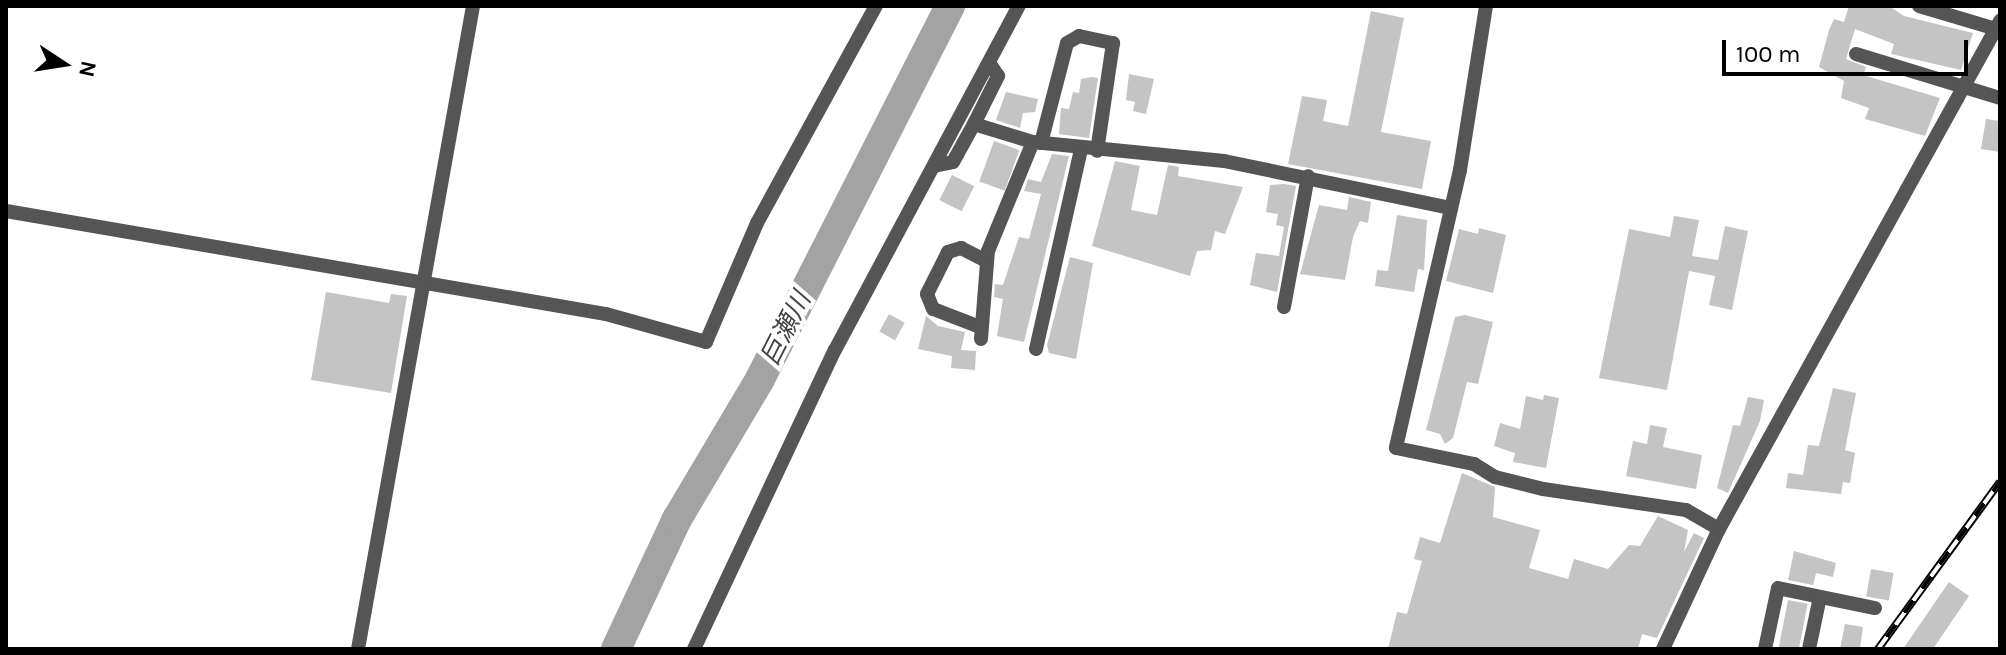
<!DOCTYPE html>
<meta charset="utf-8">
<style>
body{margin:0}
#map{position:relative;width:2006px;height:655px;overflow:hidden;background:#fff;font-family:Karla,"Noto Sans JP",sans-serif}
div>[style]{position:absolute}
.river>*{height:30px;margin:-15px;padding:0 15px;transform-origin:15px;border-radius:15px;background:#a3a3a3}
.building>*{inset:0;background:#c4c4c4;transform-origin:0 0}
.street>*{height:14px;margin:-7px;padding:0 7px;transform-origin:7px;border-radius:7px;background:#555}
.rail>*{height:8px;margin-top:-4px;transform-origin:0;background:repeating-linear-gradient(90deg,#fff 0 15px,#000 0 30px);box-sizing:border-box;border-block:2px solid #000}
span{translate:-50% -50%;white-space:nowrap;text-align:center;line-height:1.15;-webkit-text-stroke:8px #fff;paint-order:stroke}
.water-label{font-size:26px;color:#444;font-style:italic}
.frame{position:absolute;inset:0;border:8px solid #000;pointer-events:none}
.north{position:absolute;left:24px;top:24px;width:80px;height:80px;-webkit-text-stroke:6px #fff;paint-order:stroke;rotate:102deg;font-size:22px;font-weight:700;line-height:32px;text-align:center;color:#000}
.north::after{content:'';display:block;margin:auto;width:28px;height:36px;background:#000;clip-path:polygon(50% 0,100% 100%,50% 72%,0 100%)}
.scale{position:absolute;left:1722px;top:40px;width:246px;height:36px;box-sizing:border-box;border:4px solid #000;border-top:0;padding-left:10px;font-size:24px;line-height:28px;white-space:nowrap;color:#000;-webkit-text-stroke:6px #fff;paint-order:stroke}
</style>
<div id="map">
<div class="river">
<div style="left:616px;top:649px;width:144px;rotate:-64.9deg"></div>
<div style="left:677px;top:519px;width:163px;rotate:-59.3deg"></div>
<div style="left:760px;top:379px;width:419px;rotate:-63deg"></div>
</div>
<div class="building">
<div style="clip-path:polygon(1849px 6px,1889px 6px,1904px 16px,1973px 33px,1961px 70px,1891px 54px,1894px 44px,1855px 29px,1846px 59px,1866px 67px,1863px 75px,1940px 98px,1925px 136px,1865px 119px,1869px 108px,1841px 98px,1844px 81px,1819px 67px,1829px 30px,1834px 19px,1844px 22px)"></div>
<div style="clip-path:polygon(1371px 11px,1404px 18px,1381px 132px,1431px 141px,1422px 189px,1288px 164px,1302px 96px,1327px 100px,1323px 121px,1348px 126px)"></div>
<div style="clip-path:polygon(1129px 74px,1154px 79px,1146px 114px,1133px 111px,1135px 102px,1126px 100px)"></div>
<div style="clip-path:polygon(1092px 77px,1098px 78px,1089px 138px,1059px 134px,1061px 108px,1069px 109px,1073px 92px,1079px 93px,1081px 79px)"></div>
<div style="clip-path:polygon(1006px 92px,1038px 99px,1035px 112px,1023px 113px,1020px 128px,996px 120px)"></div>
<div style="clip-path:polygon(1986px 119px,2000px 121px,2000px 152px,1981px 149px)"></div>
<div style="left:994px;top:141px;width:27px;height:43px;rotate:20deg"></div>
<div style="clip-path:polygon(1052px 154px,1069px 156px,1024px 342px,997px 336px,1003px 299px,994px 297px,995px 284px,1003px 285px,1019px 237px,1029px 239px,1041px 194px,1024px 191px,1028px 179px,1041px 182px)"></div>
<div style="clip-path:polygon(1115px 161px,1140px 166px,1131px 210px,1157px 215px,1168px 165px,1179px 167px,1178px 176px,1243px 187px,1225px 234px,1215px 231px,1211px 250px,1197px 251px,1190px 276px,1092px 246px)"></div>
<div style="left:952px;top:175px;width:25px;height:28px;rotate:27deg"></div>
<div style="clip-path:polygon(1284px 184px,1296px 186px,1277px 292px,1250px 285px,1256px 253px,1279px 256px,1284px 227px,1276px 225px,1278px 214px,1266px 212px,1270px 185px)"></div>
<div style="clip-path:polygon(1349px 197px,1371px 202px,1368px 223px,1360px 221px,1353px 237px,1345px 280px,1300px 274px,1319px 205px,1347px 210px)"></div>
<div style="clip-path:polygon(1397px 215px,1427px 220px,1424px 270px,1418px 269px,1414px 292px,1375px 286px,1377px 270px,1388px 271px)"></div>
<div style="clip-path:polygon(1674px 216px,1699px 220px,1692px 256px,1718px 260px,1725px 226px,1748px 231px,1732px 310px,1709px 305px,1715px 276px,1689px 271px,1667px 390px,1599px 378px,1629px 229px,1670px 237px)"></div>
<div style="clip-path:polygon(1479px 228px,1506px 235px,1493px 293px,1446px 281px,1459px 229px,1478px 234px)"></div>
<div style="clip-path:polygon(1070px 257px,1093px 263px,1076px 359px,1049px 353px,1047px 345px)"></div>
<div style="clip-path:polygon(326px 292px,389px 303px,391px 294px,407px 296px,391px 393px,311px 380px)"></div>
<div style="left:889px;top:314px;width:18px;height:20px;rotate:29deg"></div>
<div style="clip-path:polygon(1465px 315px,1493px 322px,1478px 384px,1467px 382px,1453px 438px,1445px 444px,1440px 434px,1426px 430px,1455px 317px)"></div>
<div style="clip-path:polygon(926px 316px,938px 326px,965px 332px,961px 350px,976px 351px,975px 370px,951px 368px,952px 356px,918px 349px)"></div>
<div style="clip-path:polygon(1833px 388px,1856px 393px,1845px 450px,1855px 453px,1850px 483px,1843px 482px,1841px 494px,1786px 488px,1788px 473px,1803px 475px,1808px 445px,1819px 446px)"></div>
<div style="clip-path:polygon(1544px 395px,1559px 398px,1546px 468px,1513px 462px,1515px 453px,1494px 446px,1500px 423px,1520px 429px,1526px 396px,1543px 400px)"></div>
<div style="clip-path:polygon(1748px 397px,1764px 400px,1760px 421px,1728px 493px,1717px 488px,1733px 425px,1740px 426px)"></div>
<div style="clip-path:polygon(1650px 425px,1667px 428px,1663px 447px,1702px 455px,1696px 489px,1626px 476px,1633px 441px,1647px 444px)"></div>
<div style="clip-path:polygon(1462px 473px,1495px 487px,1493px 517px,1540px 530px,1529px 568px,1568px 579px,1574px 559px,1608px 569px,1629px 545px,1640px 546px,1658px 516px,1688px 530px,1684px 552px,1694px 533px,1704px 538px,1657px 638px,1642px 634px,1638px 649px,1388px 649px,1397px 612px,1407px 614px,1422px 561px,1414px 559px,1420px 537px,1440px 543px)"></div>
<div style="clip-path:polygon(1794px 551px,1836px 563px,1833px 577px,1816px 573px,1813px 585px,1788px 580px)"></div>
<div style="left:1871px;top:569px;width:23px;height:28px;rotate:10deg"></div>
<div style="clip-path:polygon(1949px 582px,1969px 596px,1933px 649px,1903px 649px)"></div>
<div style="left:1788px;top:600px;width:20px;height:50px;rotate:11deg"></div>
<div style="clip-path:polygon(1845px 624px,1863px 627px,1860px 649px,1840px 649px)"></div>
</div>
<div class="street">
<div style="left:1486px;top:6px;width:166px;rotate:99deg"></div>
<div style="left:1460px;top:170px;width:285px;rotate:103deg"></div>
<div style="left:1396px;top:448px;width:80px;rotate:11.6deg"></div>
<div style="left:1474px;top:464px;width:25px;rotate:32deg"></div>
<div style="left:1495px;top:477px;width:49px;rotate:14deg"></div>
<div style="left:1543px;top:489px;width:145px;rotate:8.4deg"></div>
<div style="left:1686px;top:510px;width:38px;rotate:30deg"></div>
<div style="left:1919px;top:6px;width:80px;rotate:16.6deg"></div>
<div style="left:1856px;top:54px;width:151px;rotate:17deg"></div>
<div style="left:974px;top:124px;width:54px;rotate:-63.4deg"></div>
<div style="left:998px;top:76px;width:14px;rotate:-124deg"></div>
<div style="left:1041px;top:143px;width:103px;rotate:-75.4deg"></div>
<div style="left:1067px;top:43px;width:14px;rotate:-30deg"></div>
<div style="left:1079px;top:36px;width:35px;rotate:12deg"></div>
<div style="left:1113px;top:43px;width:109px;rotate:98.4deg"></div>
<div style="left:934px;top:166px;width:19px;rotate:-12deg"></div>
<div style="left:953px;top:162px;width:43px;rotate:-61.1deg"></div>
<div style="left:974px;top:124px;width:62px;rotate:17deg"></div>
<div style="left:1033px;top:142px;width:192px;rotate:5.7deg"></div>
<div style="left:1224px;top:161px;width:232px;rotate:11.7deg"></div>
<div style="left:6px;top:211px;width:609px;rotate:9.74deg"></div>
<div style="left:606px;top:314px;width:104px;rotate:15.6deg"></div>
<div style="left:706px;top:342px;width:129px;rotate:-66.8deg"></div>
<div style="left:757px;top:223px;width:247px;rotate:-61.3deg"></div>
<div style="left:1284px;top:307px;width:133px;rotate:-79.6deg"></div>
<div style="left:980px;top:327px;width:50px;rotate:-159deg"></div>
<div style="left:933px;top:309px;width:16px;rotate:-112deg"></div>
<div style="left:927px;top:294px;width:47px;rotate:-63.4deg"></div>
<div style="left:948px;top:252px;width:14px;rotate:-17deg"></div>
<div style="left:961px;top:248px;width:28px;rotate:27deg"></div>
<div style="left:981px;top:339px;width:88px;rotate:-85.5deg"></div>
<div style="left:988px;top:251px;width:118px;rotate:-67.6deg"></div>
<div style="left:1036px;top:349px;width:204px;rotate:-77.3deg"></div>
<div style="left:358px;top:649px;width:653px;rotate:-79.86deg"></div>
<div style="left:694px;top:649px;width:331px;rotate:-64.8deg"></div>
<div style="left:835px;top:350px;width:390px;rotate:-61.9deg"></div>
<div style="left:1663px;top:649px;width:132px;rotate:-65deg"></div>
<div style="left:1719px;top:529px;width:581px;rotate:-61.05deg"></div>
<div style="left:1765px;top:649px;width:62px;rotate:-78deg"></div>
<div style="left:1778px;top:588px;width:99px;rotate:11.7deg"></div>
<div style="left:1809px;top:649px;width:53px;rotate:-78.1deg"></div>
</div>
<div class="rail">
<div style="left:1878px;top:649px;width:207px;rotate:-53.9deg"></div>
</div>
<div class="water-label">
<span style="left:786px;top:329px;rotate:-63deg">巨瀬川</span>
</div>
<div class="frame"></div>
<div class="north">N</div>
<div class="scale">100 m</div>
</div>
